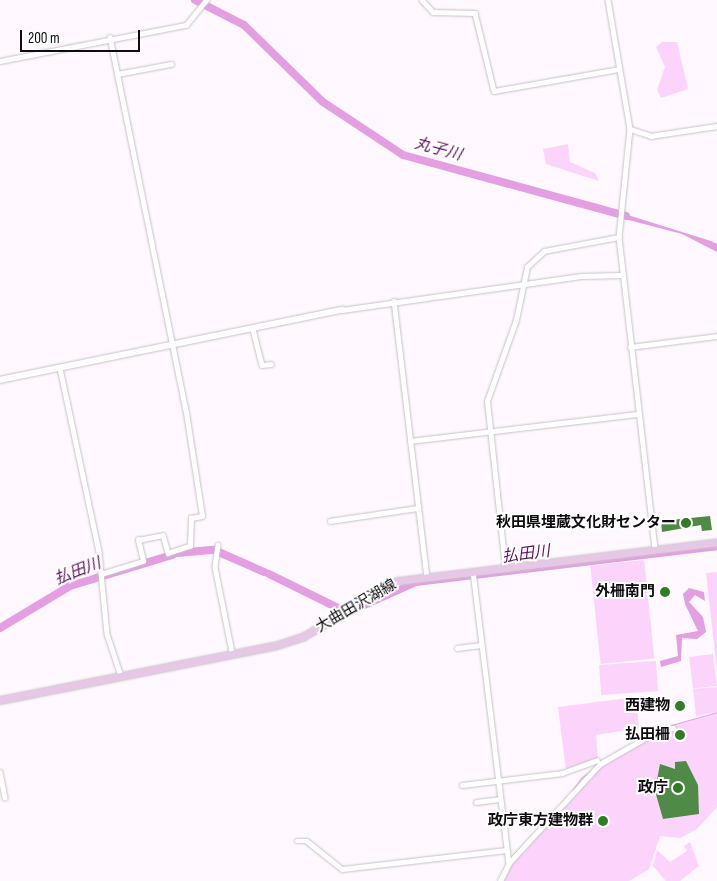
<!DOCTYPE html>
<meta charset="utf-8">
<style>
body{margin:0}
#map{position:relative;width:717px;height:881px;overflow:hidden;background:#fff8fe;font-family:"Sofia Sans Condensed","Noto Sans JP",sans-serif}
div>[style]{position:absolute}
.green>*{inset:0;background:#fcd4fb;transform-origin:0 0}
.water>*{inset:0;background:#e39fe1}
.stream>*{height:1px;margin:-0.5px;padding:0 0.5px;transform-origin:0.5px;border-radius:0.5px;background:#e39fe1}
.river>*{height:8px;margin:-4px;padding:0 4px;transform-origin:4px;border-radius:4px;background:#e39fe1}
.building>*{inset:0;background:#4f8b47}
.roads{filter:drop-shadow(0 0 1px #c8c2c8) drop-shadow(0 0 1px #c8c2c8)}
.minor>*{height:4.5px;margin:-2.25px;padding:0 2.25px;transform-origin:2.25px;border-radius:2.25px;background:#fff}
.tertiary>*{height:5.5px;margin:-2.75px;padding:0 2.75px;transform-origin:2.75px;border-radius:2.75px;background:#fff}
.primary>*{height:7px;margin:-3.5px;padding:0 3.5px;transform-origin:3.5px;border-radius:3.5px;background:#e7c7e6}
.dots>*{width:14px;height:14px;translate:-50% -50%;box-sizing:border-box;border:2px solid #fff;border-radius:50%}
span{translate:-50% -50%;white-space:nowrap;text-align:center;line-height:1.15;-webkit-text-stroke:4px #fff;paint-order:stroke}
.poi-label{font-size:15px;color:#0e0c0e;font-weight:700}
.right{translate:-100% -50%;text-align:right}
.street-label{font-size:15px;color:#0e0c0e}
.water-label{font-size:16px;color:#600f62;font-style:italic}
.scale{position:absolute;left:20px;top:30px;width:120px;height:22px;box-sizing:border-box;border:2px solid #0e0c0e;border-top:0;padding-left:6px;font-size:15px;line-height:18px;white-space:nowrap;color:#0e0c0e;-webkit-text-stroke:4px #fff;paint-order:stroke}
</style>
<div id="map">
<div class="green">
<div style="clip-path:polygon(662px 42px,677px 42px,688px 89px,661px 98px,657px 90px,665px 67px,656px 47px)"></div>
<div style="clip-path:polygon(568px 144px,570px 162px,595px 173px,599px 181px,546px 164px,543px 149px)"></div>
<div style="left:644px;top:560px;width:99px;height:54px;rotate:84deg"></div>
<div style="clip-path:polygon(717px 572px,717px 670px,706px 573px)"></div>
<div style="left:713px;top:654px;width:32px;height:24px;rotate:83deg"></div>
<div style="left:656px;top:661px;width:30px;height:57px;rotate:86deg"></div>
<div style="clip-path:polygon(717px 687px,717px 712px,696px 716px,693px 689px)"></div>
<div style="clip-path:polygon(636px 697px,639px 728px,596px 735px,598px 758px,566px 770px,558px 707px)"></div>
<div style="clip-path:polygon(717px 713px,717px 807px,697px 829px,680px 838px,660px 836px,649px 869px,629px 881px,500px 881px,509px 863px,600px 764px,661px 729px)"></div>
<div style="clip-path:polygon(690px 842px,699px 866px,680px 881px,666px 881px,653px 866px,657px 850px,670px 862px,687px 851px,684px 846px)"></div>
</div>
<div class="water">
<div style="clip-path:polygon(618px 212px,711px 241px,717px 244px,717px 252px,682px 234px,617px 217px)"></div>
<div style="clip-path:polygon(689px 588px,704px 592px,705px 601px,695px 595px,689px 602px,703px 617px,706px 632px,697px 639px,682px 638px,681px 661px,661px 667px,660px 661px,678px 656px,676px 635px,698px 631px,685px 604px,683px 594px)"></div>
</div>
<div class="stream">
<div style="left:657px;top:729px;width:62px;rotate:-15.8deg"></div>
<div style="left:569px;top:795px;width:21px;rotate:-55deg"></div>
<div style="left:581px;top:778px;width:38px;rotate:-37deg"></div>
<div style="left:509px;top:859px;width:16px;rotate:-47deg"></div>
</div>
<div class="river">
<div style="left:195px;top:0;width:55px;rotate:27deg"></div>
<div style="left:244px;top:25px;width:110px;rotate:44.3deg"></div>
<div style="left:323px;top:102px;width:96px;rotate:33.5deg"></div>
<div style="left:403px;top:155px;width:231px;rotate:15.3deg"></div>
<div style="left:177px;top:553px;width:37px;rotate:-5deg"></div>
<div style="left:214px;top:550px;width:55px;rotate:23.7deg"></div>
<div style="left:269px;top:574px;width:79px;rotate:26.2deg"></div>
<div style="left:344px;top:614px;width:79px;rotate:-24deg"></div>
<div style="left:416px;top:582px;width:303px;rotate:-6.8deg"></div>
<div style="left:0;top:628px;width:82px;rotate:-31deg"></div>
<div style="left:70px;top:586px;width:107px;rotate:-16.9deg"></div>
</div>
<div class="building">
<div style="clip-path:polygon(710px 516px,712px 530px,702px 531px,701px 525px,662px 532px,661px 521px)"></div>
<div style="clip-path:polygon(686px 761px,698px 785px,699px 814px,663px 819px,655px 791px,660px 764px,675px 769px,675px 762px)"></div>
</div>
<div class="roads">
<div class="minor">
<div style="left:422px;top:0;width:16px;rotate:47deg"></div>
<div style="left:433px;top:12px;width:42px;rotate:1.4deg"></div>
<div style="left:475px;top:13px;width:80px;rotate:76.3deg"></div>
<div style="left:494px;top:91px;width:127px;rotate:-10deg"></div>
<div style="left:608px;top:0;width:131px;rotate:80.3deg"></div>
<div style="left:630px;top:129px;width:109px;rotate:95.8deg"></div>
<div style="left:619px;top:237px;width:315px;rotate:83.4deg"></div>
<div style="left:0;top:61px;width:189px;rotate:-11deg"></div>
<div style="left:186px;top:25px;width:32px;rotate:-51deg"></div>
<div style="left:117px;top:74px;width:55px;rotate:-10.5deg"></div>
<div style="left:630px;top:129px;width:22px;rotate:18deg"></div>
<div style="left:651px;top:136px;width:67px;rotate:-8.6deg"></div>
<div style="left:394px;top:301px;width:277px;rotate:83.2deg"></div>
<div style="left:342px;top:310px;width:241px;rotate:-8.1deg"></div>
<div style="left:581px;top:276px;width:41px;rotate:-1.4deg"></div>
<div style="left:253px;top:329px;width:37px;rotate:76deg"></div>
<div style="left:262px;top:365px;width:9px;rotate:-6deg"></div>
<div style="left:630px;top:347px;width:88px;rotate:-7.2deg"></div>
<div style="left:60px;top:368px;width:188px;rotate:78deg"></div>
<div style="left:99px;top:552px;width:82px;rotate:84.4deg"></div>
<div style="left:107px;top:634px;width:44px;rotate:71.6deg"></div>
<div style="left:410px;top:441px;width:230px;rotate:-6.8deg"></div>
<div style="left:330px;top:521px;width:89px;rotate:-8.4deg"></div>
<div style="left:218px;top:545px;width:22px;rotate:98deg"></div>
<div style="left:215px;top:567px;width:87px;rotate:78.7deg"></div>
<div style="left:505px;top:567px;width:167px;rotate:-96.2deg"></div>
<div style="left:487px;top:401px;width:86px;rotate:-70.3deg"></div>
<div style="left:516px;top:320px;width:54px;rotate:-78.3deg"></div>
<div style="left:527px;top:267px;width:23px;rotate:-43deg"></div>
<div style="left:544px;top:251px;width:76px;rotate:-10.6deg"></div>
<div style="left:473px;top:571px;width:295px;rotate:83deg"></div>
<div style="left:101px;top:574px;width:44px;rotate:-17.2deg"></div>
<div style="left:143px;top:561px;width:22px;rotate:-103deg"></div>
<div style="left:138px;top:540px;width:25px;rotate:-11deg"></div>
<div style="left:163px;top:535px;width:19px;rotate:74deg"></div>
<div style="left:168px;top:553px;width:23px;rotate:-18deg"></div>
<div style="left:190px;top:546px;width:28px;rotate:-88deg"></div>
<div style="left:191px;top:518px;width:11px;rotate:-10deg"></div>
<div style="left:202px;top:516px;width:104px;rotate:-98.8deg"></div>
<div style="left:186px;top:413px;width:383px;rotate:-101.5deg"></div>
<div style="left:457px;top:648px;width:24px;rotate:-7deg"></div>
<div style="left:0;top:772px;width:26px;rotate:79deg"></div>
<div style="left:462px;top:785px;width:101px;rotate:-6.8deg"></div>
<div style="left:562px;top:773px;width:37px;rotate:-20deg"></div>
<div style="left:476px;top:802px;width:23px;rotate:-7deg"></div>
<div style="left:297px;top:841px;width:10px"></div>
<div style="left:307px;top:841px;width:45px;rotate:38.7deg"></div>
<div style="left:342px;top:869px;width:165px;rotate:-6.6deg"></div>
<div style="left:500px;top:881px;width:20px;rotate:-63deg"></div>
<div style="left:509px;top:863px;width:134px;rotate:-47.4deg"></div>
<div style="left:600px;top:764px;width:70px;rotate:-29.8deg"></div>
<div style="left:661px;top:729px;width:12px;rotate:-5deg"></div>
</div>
<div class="tertiary">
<div style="left:0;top:380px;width:349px;rotate:-11.6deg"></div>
</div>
<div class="primary">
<div style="left:0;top:700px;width:282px;rotate:-11.2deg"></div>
<div style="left:277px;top:645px;width:28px;rotate:-18deg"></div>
<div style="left:304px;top:636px;width:108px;rotate:-30.6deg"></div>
<div style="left:397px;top:581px;width:322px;rotate:-6.9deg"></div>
</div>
</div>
<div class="dots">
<div style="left:686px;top:523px;background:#307d25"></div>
<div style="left:665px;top:592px;background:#307d25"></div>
<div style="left:680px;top:706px;background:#307d25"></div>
<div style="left:680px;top:735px;background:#307d25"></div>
<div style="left:678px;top:788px;background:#307d25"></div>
<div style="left:603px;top:821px;background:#307d25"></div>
</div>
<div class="poi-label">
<span class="right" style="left:676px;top:523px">秋田県埋蔵文化財センター</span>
<span class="right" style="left:655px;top:592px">外柵南門</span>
<span class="right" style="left:670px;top:706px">西建物</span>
<span class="right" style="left:670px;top:735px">払田柵</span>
<span class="right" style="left:668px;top:788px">政庁</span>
<span class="right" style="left:593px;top:821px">政庁東方建物群</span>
</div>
<div class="street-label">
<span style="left:356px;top:606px;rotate:-30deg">大曲田沢湖線</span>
</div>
<div class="water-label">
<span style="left:438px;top:150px;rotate:15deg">丸子川</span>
<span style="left:526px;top:555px;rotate:-7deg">払田川</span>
<span style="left:78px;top:572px;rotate:-21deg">払田川</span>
</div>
<div class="scale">200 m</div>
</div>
